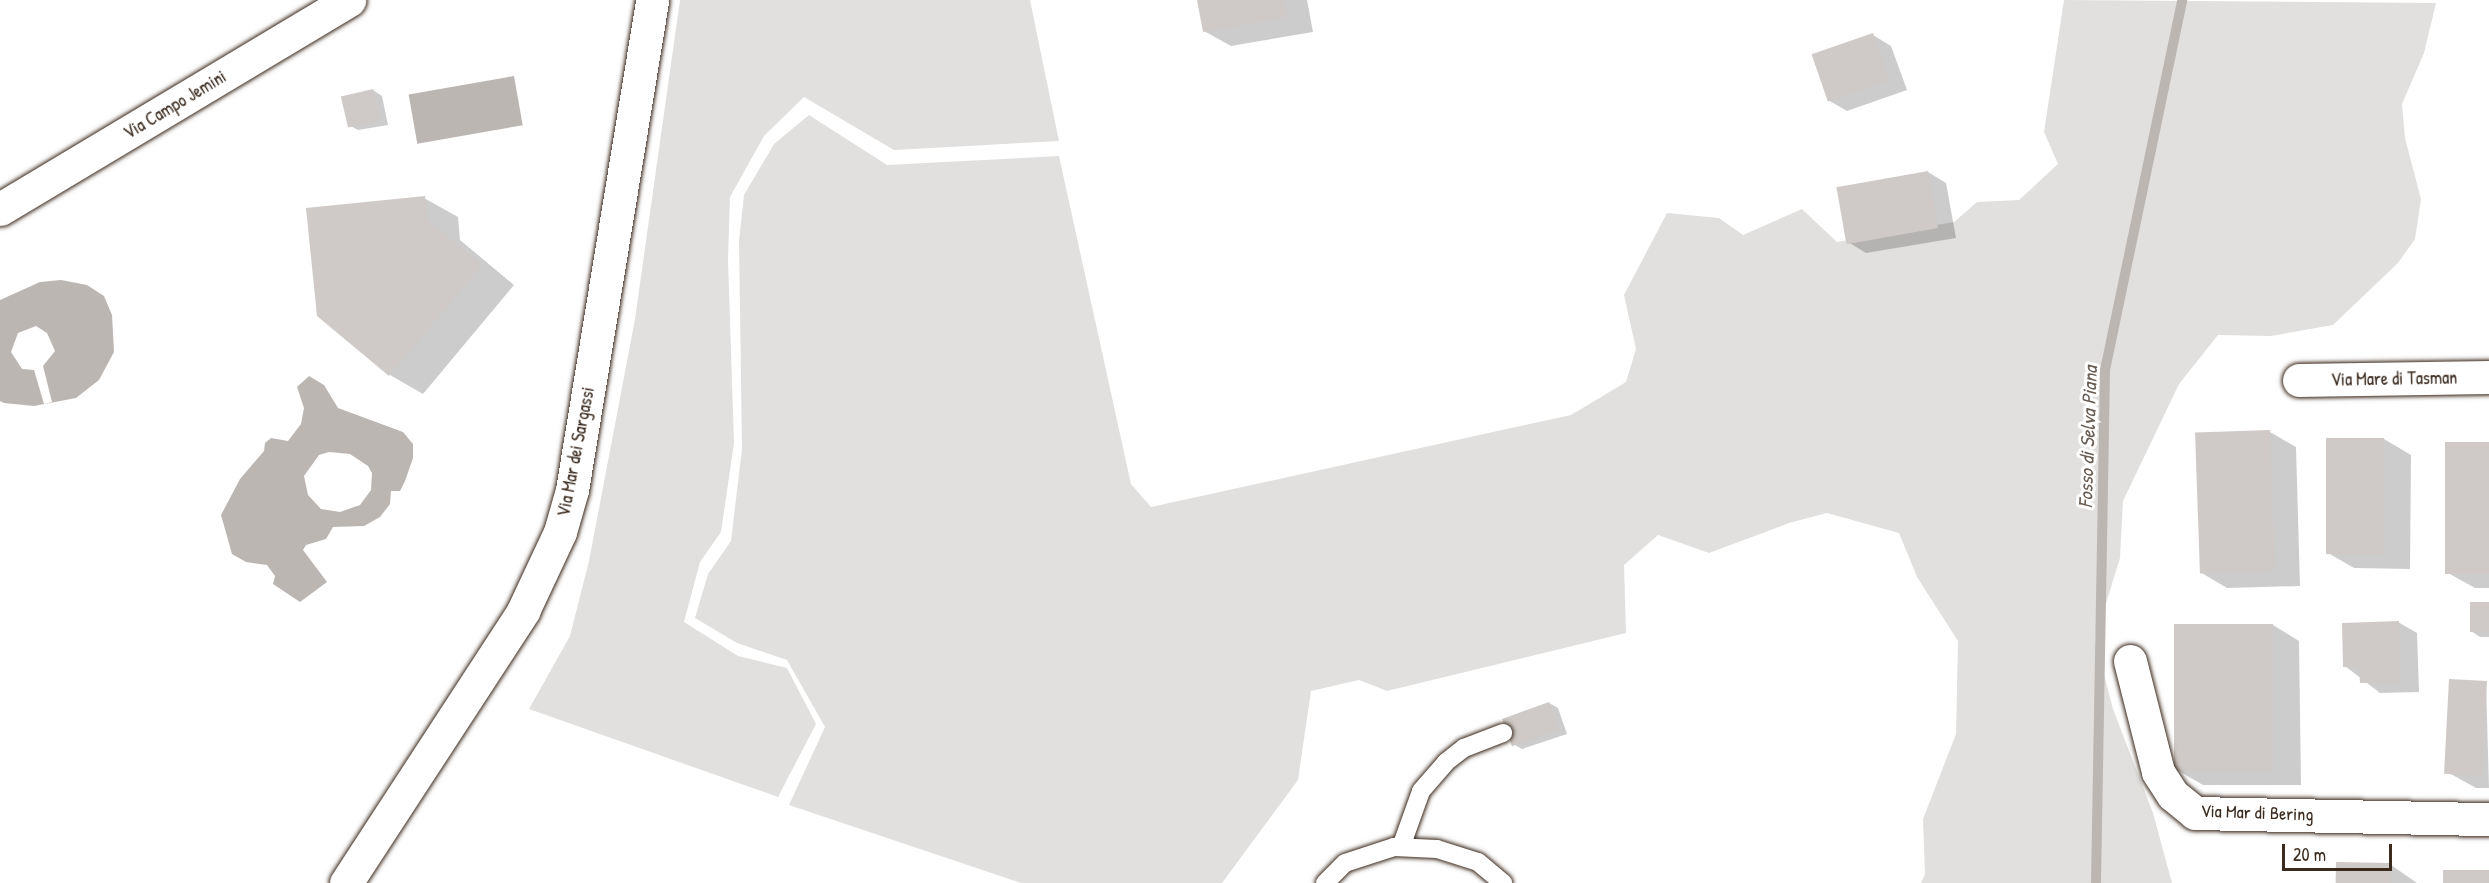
<!DOCTYPE html>
<style>
body{margin:0}
#map{position:relative;width:2489px;height:883px;overflow:hidden;background:#fff;font-family:"Patrick Hand",sans-serif}
div>[style]{position:absolute}
.green>*{inset:0;background:#e2e0de}
.water>*{inset:0;background:#bcb6b3;transform-origin:0 0}
.pier>*{inset:0;background:#fff}
.shadow>*{inset:0;background:#0003}
.stream>*{height:10px;margin:-5px;padding:0 5px;transform-origin:5px;border-radius:5px;background:#bcb6b3}
.building>*{inset:0;background:#cfcac7;transform-origin:0 0}
.roads{filter:drop-shadow(0 0 2px #3b2a1e) drop-shadow(0 0 2px #3b2a1e)}
.service>*{height:18px;margin:-9px;padding:0 9px;transform-origin:9px;border-radius:9px;background:#fff}
.minor>*{height:33px;margin:-16.5px;padding:0 16.5px;transform-origin:16.5px;border-radius:16.5px;background:#fff}
span{translate:-50% -50%;white-space:nowrap;text-align:center;line-height:1.15;-webkit-text-stroke:6px #fff;paint-order:stroke}
.street-label{font-size:18px;color:#3b2a1e}
.water-label{font-size:20px;color:#685b52;font-style:italic}
.scale{position:absolute;left:2282px;top:844px;width:110px;height:27px;box-sizing:border-box;border:3px solid #3b2a1e;border-top:0;padding-left:8px;font-size:18px;line-height:21px;white-space:nowrap;color:#3b2a1e;-webkit-text-stroke:4px #fff;paint-order:stroke}
</style>
<div id="map">
<div class="green">
<div style="clip-path:polygon(680px 0,1030px 0,1059px 141px,894px 150px,804px 97px,764px 136px,730px 197px,728px 259px,734px 443px,721px 532px,700px 562px,684px 622px,738px 656px,787px 668px,816px 724px,778px 797px,529px 709px,570px 636px,589px 561px,635px 319px)"></div>
<div style="clip-path:polygon(2064px 0,2436px 3px,2424px 53px,2402px 104px,2405px 138px,2421px 199px,2415px 239px,2398px 263px,2333px 325px,2271px 336px,2218px 335px,2179px 384px,2123px 501px,2120px 558px,2095px 639px,2113px 709px,2153px 813px,2172px 883px,1921px 883px,1925px 874px,1923px 819px,1956px 734px,1958px 641px,1917px 577px,1899px 533px,1827px 513px,1789px 523px,1709px 553px,1658px 535px,1624px 565px,1626px 633px,1387px 691px,1359px 680px,1311px 691px,1298px 780px,1222px 883px,1021px 883px,789px 805px,825px 727px,787px 660px,737px 643px,695px 618px,708px 574px,731px 541px,742px 449px,739px 241px,744px 195px,774px 144px,809px 115px,887px 165px,1059px 156px,1131px 484px,1151px 507px,1571px 415px,1626px 382px,1636px 349px,1624px 295px,1667px 213px,1719px 218px,1743px 235px,1802px 209px,1837px 242px,1954px 222px,1977px 202px,2019px 200px,2058px 164px,2044px 132px)"></div>
</div>
<div class="water">
<div style="left:514px;top:76px;width:50px;height:107px;rotate:80deg"></div>
<div style="clip-path:polygon(61px 280px,87px 285px,104px 296px,112px 315px,114px 352px,99px 380px,76px 398px,34px 406px,4px 403px,0 401px,0 300px,40px 282px)"></div>
<div style="clip-path:polygon(evenodd,309px 376px,324px 385px,338px 408px,403px 432px,413px 444px,413px 458px,405px 481px,400px 491px,391px 491px,390px 504px,380px 517px,364px 526px,333px 527px,326px 539px,306px 545px,303px 550px,327px 582px,300px 602px,273px 584px,275px 576px,267px 565px,246px 562px,232px 554px,221px 515px,240px 479px,264px 451px,265px 443px,271px 438px,288px 441px,301px 424px,304px 408px,297px 387px,309px 376px,329px 452px,350px 454px,368px 466px,372px 473px,371px 490px,360px 505px,340px 512px,321px 509px,308px 495px,304px 476px,319px 455px,329px 452px)"></div>
</div>
<div class="pier">
<div style="clip-path:polygon(36px 326px,47px 333px,55px 351px,43px 366px,52px 402px,44px 404px,34px 370px,22px 369px,11px 352px,18px 333px)"></div>
</div>
<div class="shadow">
<div style="clip-path:polygon(1199px 0,1307px 0,1313px 32px,1231px 46px,1204px 31px)"></div>
<div style="clip-path:polygon(1873px 35px,1891px 46px,1907px 90px,1847px 111px,1828px 100px)"></div>
<div style="clip-path:polygon(373px 90px,382px 96px,388px 125px,358px 130px,349px 125px)"></div>
<div style="clip-path:polygon(1928px 172px,1946px 183px,1956px 238px,1866px 253px,1848px 242px)"></div>
<div style="clip-path:polygon(424px 198px,458px 217px,460px 240px,514px 285px,423px 394px,390px 375px)"></div>
<div style="clip-path:polygon(2270px 432px,2296px 447px,2300px 586px,2227px 588px,2200px 572px)"></div>
<div style="clip-path:polygon(2384px 439px,2411px 455px,2410px 569px,2354px 568px,2328px 553px)"></div>
<div style="clip-path:polygon(2489px 443px,2489px 588px,2475px 588px,2448px 573px)"></div>
<div style="clip-path:polygon(2489px 603px,2489px 637px,2480px 637px,2471px 631px)"></div>
<div style="clip-path:polygon(2398px 622px,2417px 633px,2419px 692px,2380px 693px,2345px 666px)"></div>
<div style="clip-path:polygon(2273px 625px,2299px 641px,2301px 785px,2203px 785px,2177px 770px)"></div>
<div style="clip-path:polygon(2486px 682px,2489px 788px,2476px 788px,2449px 773px)"></div>
<div style="clip-path:polygon(1549px 703px,1558px 708px,1567px 734px,1522px 749px,1513px 744px)"></div>
<div style="clip-path:polygon(2391px 865px,2417px 883px,2337px 883px)"></div>
</div>
<div class="stream">
<div style="left:2096px;top:883px;width:513px;rotate:-88.99deg"></div>
<div style="left:2105px;top:370px;width:378px;rotate:-78.2deg"></div>
</div>
<div class="building">
<div style="clip-path:polygon(1197px 0,1284px 0,1287px 17px,1203px 32px)"></div>
<div style="left:1873px;top:33px;width:50px;height:65px;rotate:71deg"></div>
<div style="left:373px;top:89px;width:32px;height:33px;rotate:77deg"></div>
<div style="left:1928px;top:171px;width:58px;height:93px;rotate:80deg"></div>
<div style="clip-path:polygon(425px 196px,427px 220px,482px 265px,389px 376px,317px 316px,306px 208px)"></div>
<div style="left:2270px;top:430px;width:141px;height:75px;rotate:88deg"></div>
<div style="left:2326px;top:438px;width:58px;height:116px"></div>
<div style="left:2445px;top:442px;width:44px;height:132px"></div>
<div style="left:2470px;top:602px;width:19px;height:30px"></div>
<div style="clip-path:polygon(2399px 621px,2400px 683px,2360px 683px,2359px 667px,2343px 667px,2342px 623px)"></div>
<div style="left:2174px;top:624px;width:99px;height:147px"></div>
<div style="left:2449px;top:679px;width:38px;height:95px;rotate:3deg"></div>
<div style="left:1549px;top:702px;width:29px;height:50px;rotate:70deg"></div>
<div style="left:2336px;top:862px;width:55px;height:21px;rotate:1deg"></div>
<div style="left:2443px;top:870px;width:46px;height:13px"></div>
</div>
<div class="roads">
<div class="service">
<div style="left:1401px;top:847px;width:59px;rotate:-70.3deg"></div>
<div style="left:1421px;top:791px;width:38px;rotate:-49deg"></div>
<div style="left:1446px;top:762px;width:23px;rotate:-38deg"></div>
<div style="left:1464px;top:748px;width:42px;rotate:-21deg"></div>
<div style="left:1325px;top:883px;width:28px;rotate:-45deg"></div>
<div style="left:1345px;top:863px;width:52px;rotate:-18.1deg"></div>
<div style="left:1394px;top:847px;width:43px;rotate:2.7deg"></div>
<div style="left:1437px;top:849px;width:43px;rotate:17.6deg"></div>
<div style="left:1478px;top:862px;width:33px;rotate:40deg"></div>
</div>
<div class="minor">
<div style="left:0;top:209px;width:407px;rotate:-30.9deg"></div>
<div style="left:2299px;top:380px;width:190px;rotate:-0.9deg"></div>
<div style="left:2130px;top:661px;width:114px;rotate:75.8deg"></div>
<div style="left:2158px;top:772px;width:27px;rotate:57deg"></div>
<div style="left:2173px;top:795px;width:28px;rotate:39deg"></div>
<div style="left:2195px;top:813px;width:294px;rotate:1.2deg"></div>
<div style="left:346px;top:883px;width:325px;rotate:-56.9deg"></div>
<div style="left:523px;top:611px;width:87px;rotate:-64.9deg"></div>
<div style="left:560px;top:532px;width:44px;rotate:-74.1deg"></div>
<div style="left:572px;top:490px;width:496px;rotate:-80.7deg"></div>
</div>
</div>
<div class="street-label">
<span style="left:175px;top:105px;rotate:-31deg">Via Campo Jemini</span>
<span style="left:2394px;top:379px;rotate:-1deg">Via Mare di Tasman</span>
<span style="left:576px;top:452px;rotate:-79deg">Via Mar dei Sargassi</span>
<span style="left:2257px;top:813px;rotate:2deg">Via Mar di Bering</span>
</div>
<div class="water-label">
<span style="left:2087px;top:437px;rotate:-88deg">Fosso di Selva Piana</span>
</div>
<div class="scale">20 m</div>
</div>
